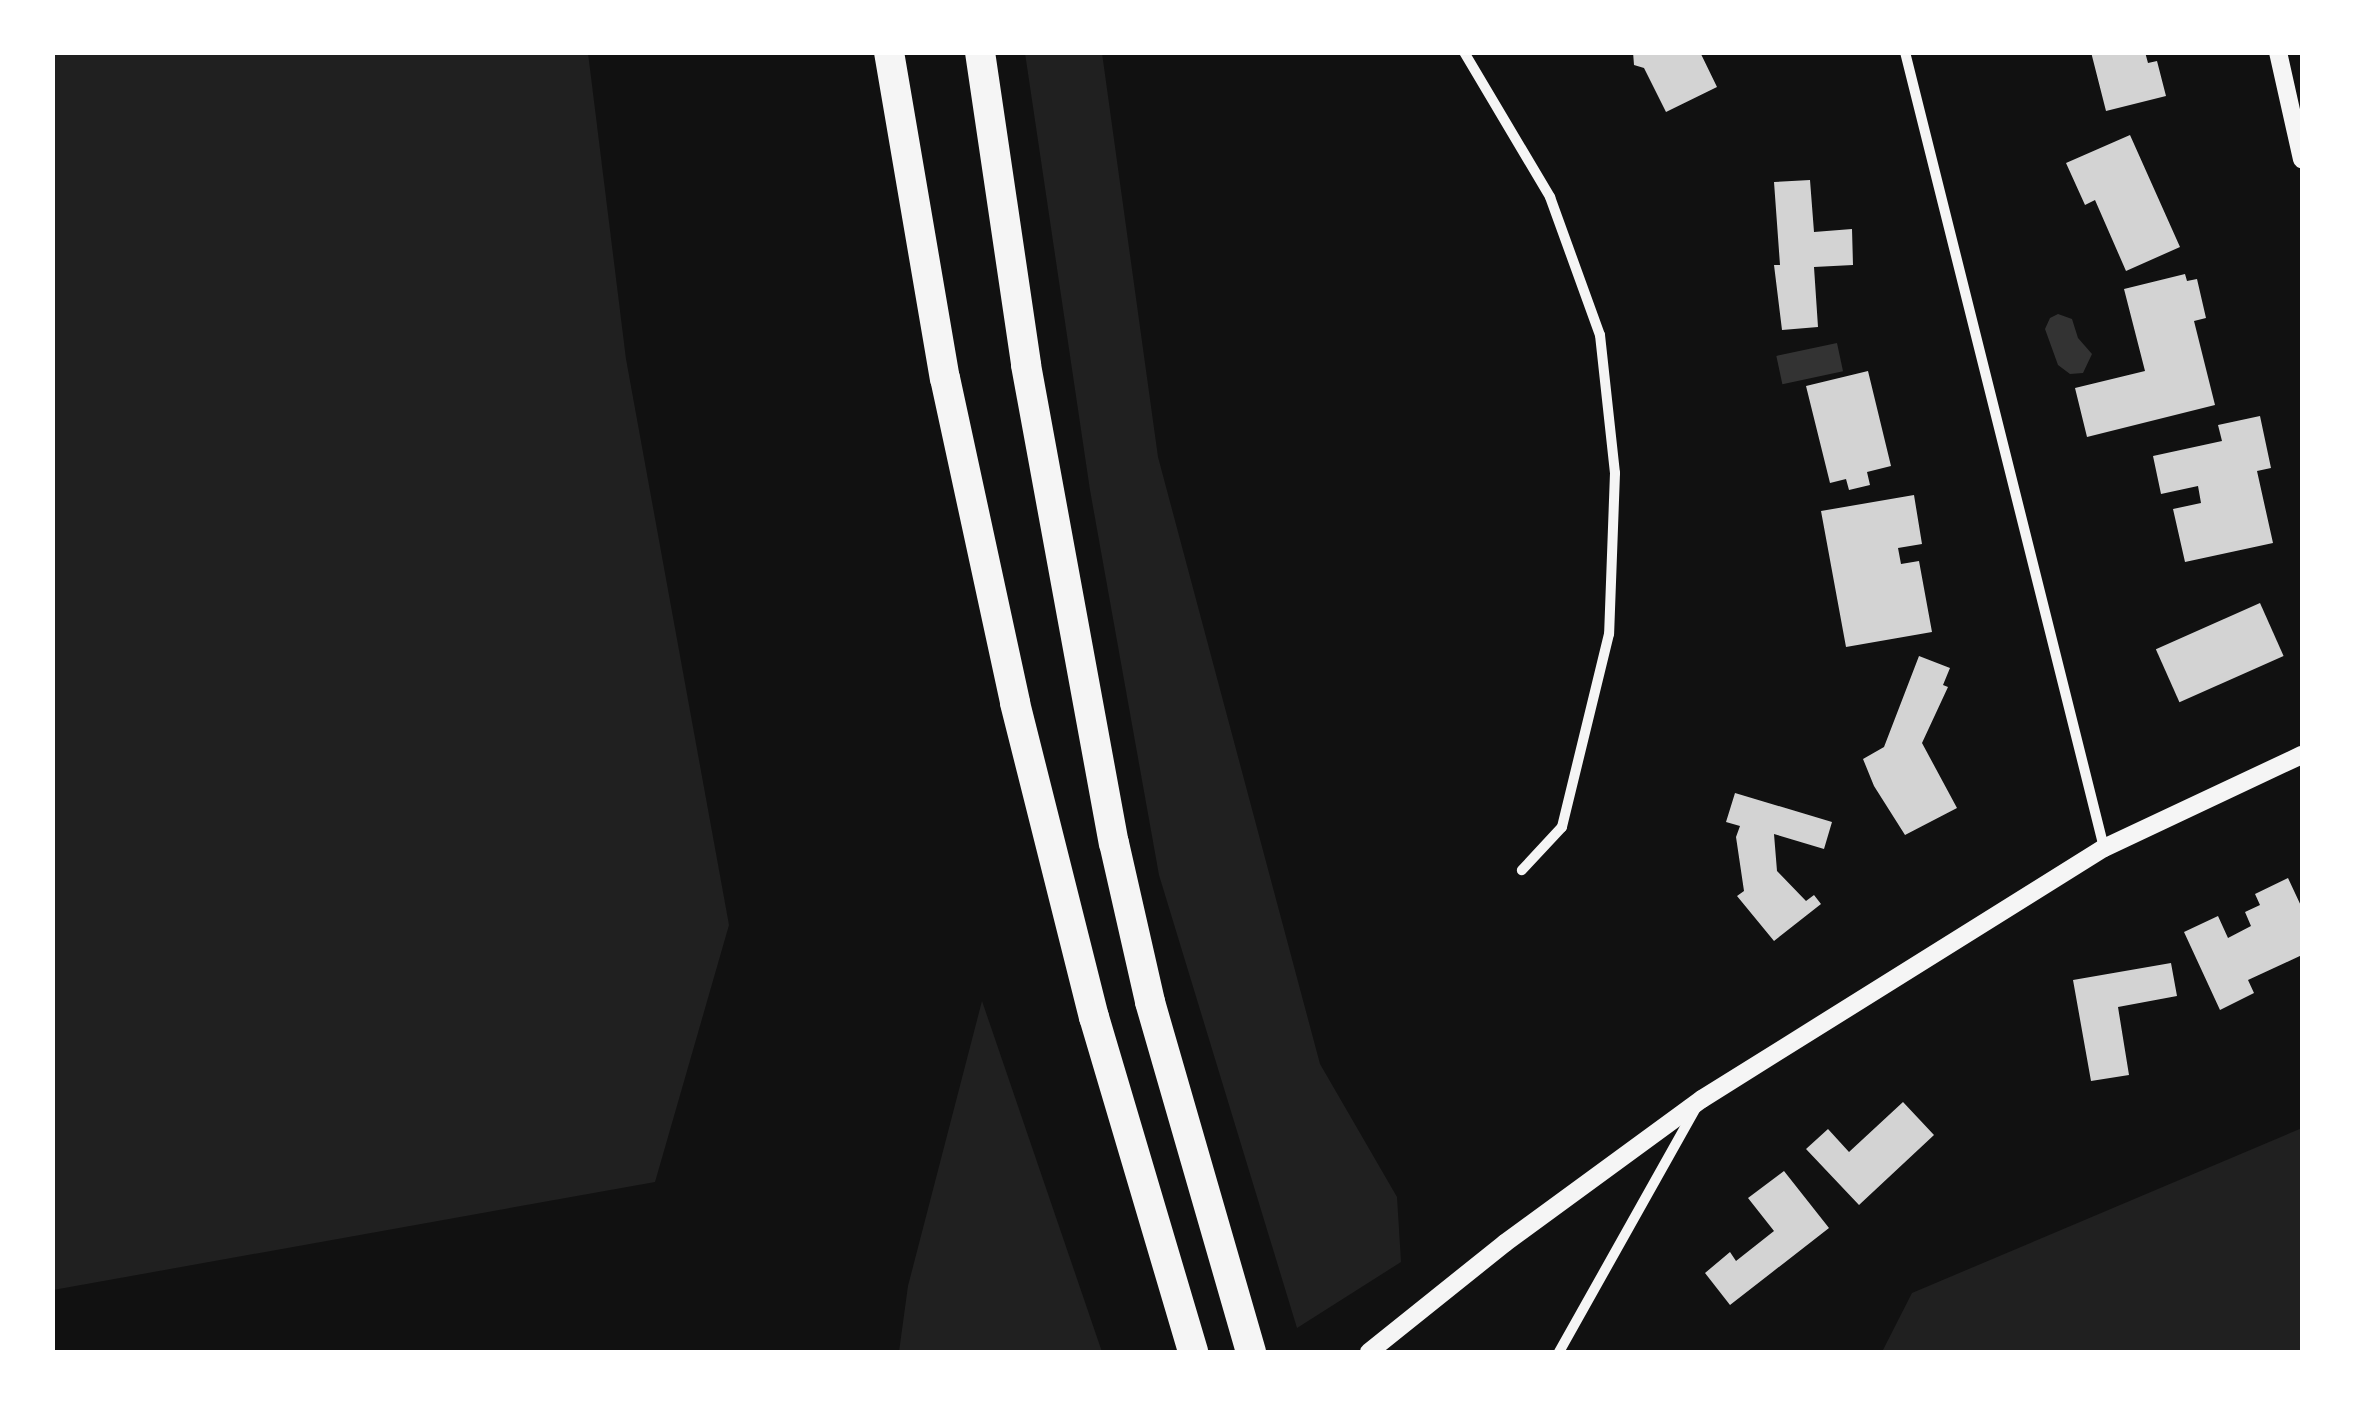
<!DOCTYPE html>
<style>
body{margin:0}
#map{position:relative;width:2355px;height:1405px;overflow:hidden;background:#111;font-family:Signika,sans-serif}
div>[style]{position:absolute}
.green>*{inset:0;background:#202020}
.water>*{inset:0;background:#333;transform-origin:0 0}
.building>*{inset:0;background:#d3d3d3;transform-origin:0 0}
.minor>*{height:10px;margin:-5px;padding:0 5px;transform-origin:5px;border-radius:5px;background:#f5f5f5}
.tertiary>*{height:18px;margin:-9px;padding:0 9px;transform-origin:9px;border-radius:9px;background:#f5f5f5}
.motorway>*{height:30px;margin:-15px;padding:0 15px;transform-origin:15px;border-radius:15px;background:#f5f5f5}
span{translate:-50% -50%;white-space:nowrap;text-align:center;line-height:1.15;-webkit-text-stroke:10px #fff;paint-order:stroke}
.frame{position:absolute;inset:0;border:55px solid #fff;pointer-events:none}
</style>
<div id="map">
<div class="green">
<div style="clip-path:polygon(53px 52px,588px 53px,626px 359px,729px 925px,655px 1182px,53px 1290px)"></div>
<div style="clip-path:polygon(1025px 53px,1102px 53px,1158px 457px,1320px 1064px,1397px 1197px,1401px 1262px,1297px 1328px,1159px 875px,1090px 490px)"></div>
<div style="clip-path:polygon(982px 1001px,1102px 1352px,899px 1352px,908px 1286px)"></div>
<div style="clip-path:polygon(2302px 1128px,2302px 1352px,1882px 1352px,1912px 1293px)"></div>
</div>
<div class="water">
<div style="clip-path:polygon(2058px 314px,2072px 319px,2078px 338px,2092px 354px,2083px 373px,2070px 374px,2058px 365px,2045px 329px,2050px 318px)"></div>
<div style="left:1837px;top:343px;width:29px;height:62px;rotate:78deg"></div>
</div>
<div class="building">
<div style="clip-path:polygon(1633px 52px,1700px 52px,1717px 87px,1666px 112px,1644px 68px,1634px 65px)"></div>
<div style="clip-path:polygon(2091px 52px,2145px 52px,2148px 63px,2157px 61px,2166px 96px,2106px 111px)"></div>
<div style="clip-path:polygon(2130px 135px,2180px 247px,2126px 271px,2095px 200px,2085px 205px,2066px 163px)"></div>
<div style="clip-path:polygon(1810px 180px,1814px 232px,1852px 229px,1853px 265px,1814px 267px,1818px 327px,1782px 330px,1774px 265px,1780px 265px,1774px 182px)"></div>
<div style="clip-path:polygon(2185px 274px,2187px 281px,2197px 279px,2206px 318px,2194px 321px,2215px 405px,2087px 437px,2075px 388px,2145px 371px,2124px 289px)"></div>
<div style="clip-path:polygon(1868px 371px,1891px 466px,1867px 472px,1870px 485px,1849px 490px,1846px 479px,1830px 483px,1806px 386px)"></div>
<div style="clip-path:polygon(2260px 416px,2271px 468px,2257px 471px,2273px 543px,2185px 562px,2173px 509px,2201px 503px,2198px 486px,2161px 494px,2153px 456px,2222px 441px,2218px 425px)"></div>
<div style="clip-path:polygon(1914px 495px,1922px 544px,1898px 548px,1901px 564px,1919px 561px,1932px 632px,1846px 647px,1821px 511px)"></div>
<div style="left:2260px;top:603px;width:58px;height:114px;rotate:66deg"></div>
<div style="clip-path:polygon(1919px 656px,1950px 668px,1943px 685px,1948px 687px,1922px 743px,1957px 808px,1905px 835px,1874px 786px,1863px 759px,1884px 747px)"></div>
<div style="clip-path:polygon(1735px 793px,1832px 822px,1824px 849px,1774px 834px,1777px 871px,1806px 901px,1814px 895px,1821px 904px,1774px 941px,1737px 896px,1744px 891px,1736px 837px,1740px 826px,1726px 822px)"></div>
<div style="clip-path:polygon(2288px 878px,2302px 908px,2302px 955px,2248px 980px,2254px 993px,2220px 1010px,2184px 932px,2218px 916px,2228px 938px,2251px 926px,2245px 912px,2260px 905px,2255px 894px)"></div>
<div style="clip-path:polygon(2171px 963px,2177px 996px,2118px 1007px,2129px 1075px,2091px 1081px,2073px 980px)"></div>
<div style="clip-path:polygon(1903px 1102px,1934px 1135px,1859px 1205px,1806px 1149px,1828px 1129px,1849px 1152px)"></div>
<div style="clip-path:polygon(1784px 1171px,1829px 1228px,1730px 1305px,1705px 1273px,1730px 1252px,1736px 1261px,1774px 1231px,1748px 1198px)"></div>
</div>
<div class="minor">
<div style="left:1464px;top:52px;width:169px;rotate:59.3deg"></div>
<div style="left:1550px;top:197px;width:147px;rotate:70.1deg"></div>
<div style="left:1600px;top:335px;width:139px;rotate:83.8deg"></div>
<div style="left:1615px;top:473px;width:161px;rotate:92.1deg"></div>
<div style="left:1609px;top:634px;width:199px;rotate:103.7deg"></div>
<div style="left:1562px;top:827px;width:59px;rotate:132.9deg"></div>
<div style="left:1905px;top:52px;width:820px;rotate:75.96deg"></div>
<div style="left:1559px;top:1352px;width:280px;rotate:-60.7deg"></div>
</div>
<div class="tertiary">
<div style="left:2278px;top:52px;width:110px;rotate:77.4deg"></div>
<div style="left:1369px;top:1352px;width:174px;rotate:-38.7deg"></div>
<div style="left:1505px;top:1243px;width:244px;rotate:-36.2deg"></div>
<div style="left:1702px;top:1099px;width:474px;rotate:-32deg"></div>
<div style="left:2104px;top:848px;width:219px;rotate:-25.2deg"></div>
</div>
<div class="motorway">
<div style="left:889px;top:52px;width:331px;rotate:80.3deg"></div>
<div style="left:945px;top:378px;width:332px;rotate:77.8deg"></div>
<div style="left:1015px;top:703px;width:324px;rotate:75.9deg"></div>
<div style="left:1094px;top:1017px;width:349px;rotate:73.5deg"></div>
<div style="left:980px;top:52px;width:316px;rotate:81.6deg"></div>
<div style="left:1026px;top:365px;width:486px;rotate:79.6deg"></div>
<div style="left:1114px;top:843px;width:163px;rotate:77.2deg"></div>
<div style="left:1150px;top:1002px;width:364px;rotate:73.9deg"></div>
</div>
<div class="frame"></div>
</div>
